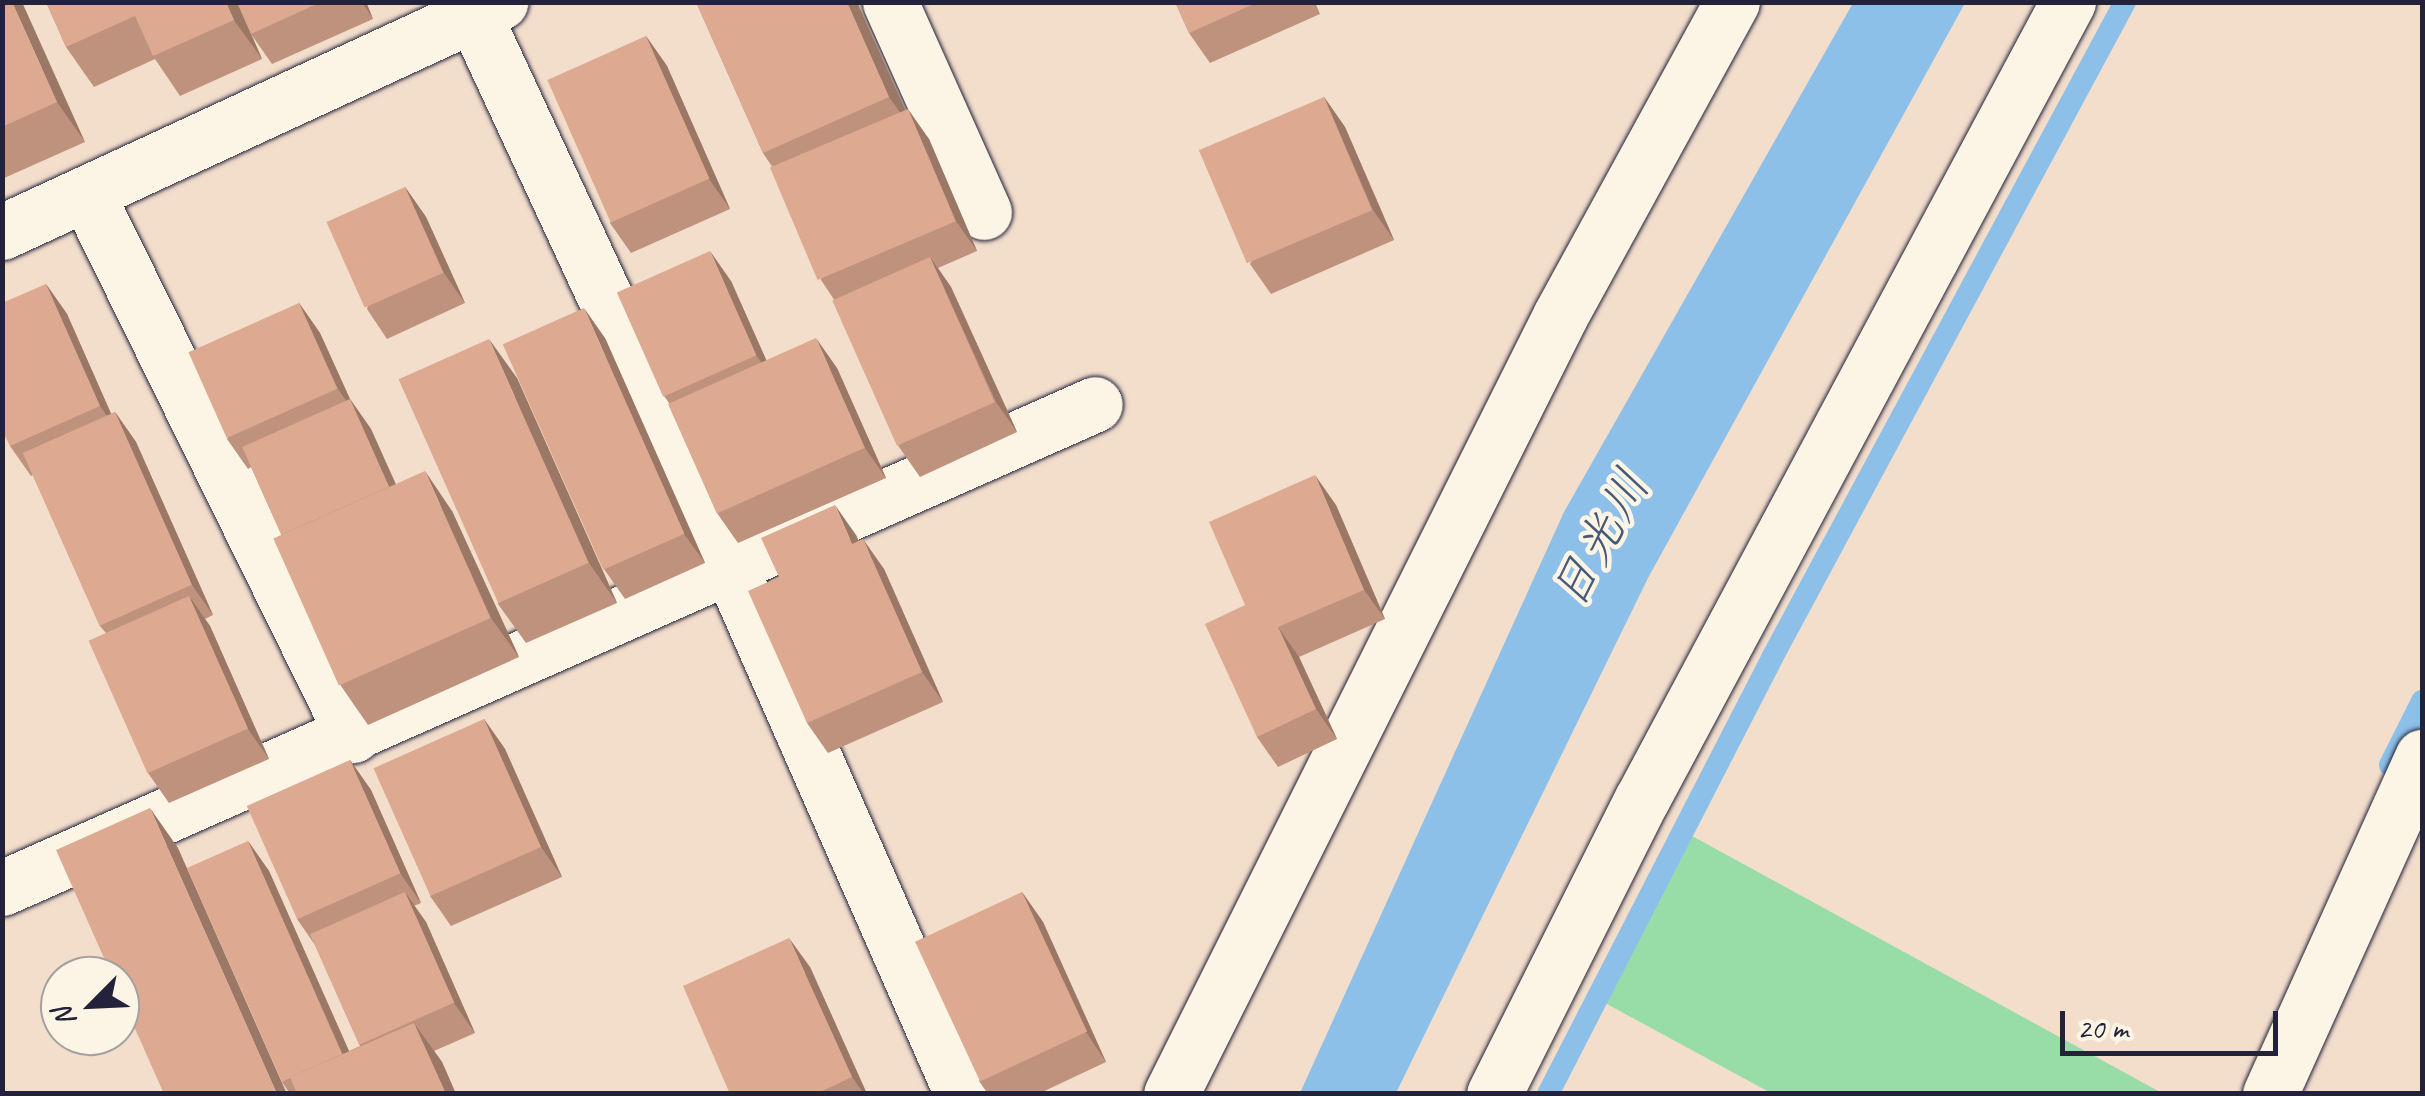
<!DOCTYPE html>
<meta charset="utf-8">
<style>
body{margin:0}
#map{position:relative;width:2425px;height:1096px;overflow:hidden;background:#f3decc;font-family:Caveat,"Klee One",sans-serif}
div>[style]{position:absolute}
.green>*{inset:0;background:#98dca7}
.water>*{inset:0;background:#8cc0e9}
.stream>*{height:22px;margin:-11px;padding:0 11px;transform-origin:11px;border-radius:11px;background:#8cc0e9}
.roads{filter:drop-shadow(0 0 2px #22223b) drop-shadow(0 0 2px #22223b)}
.minor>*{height:55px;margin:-27.5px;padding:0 27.5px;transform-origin:27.5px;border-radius:27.5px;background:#fcf5e5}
.tertiary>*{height:55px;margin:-27.5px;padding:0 27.5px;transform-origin:27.5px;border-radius:27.5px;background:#fcf5e5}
.wall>*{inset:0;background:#be927d}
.shaded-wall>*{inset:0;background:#9b7766}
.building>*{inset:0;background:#ddaa91;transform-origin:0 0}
span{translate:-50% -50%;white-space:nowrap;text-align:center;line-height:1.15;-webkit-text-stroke:9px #fcf5e5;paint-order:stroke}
.water-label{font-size:50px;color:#475978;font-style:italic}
.frame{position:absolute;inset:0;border:5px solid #22223b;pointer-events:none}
.north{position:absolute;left:40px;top:956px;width:100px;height:100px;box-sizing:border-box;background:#fcf5e5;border:2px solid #a5a1a1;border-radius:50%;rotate:246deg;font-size:28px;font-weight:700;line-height:40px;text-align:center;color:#22223b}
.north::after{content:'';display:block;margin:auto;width:35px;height:45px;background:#22223b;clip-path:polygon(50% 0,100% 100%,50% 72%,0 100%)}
.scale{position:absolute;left:2060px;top:1011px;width:218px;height:45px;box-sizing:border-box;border:5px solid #22223b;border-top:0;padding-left:12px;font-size:30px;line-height:35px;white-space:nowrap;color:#22223b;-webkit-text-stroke:8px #fcf5e5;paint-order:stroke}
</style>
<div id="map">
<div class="green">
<div style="clip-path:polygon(1692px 836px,2162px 1093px,1771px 1093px,1605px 1003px)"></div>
</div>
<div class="water">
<div style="clip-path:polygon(1853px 3px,1965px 3px,1648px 578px,1396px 1093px,1300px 1093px,1564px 512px)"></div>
</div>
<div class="stream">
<div style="left:2390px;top:765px;width:72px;rotate:-63.4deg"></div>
<div style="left:1548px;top:1094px;width:492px;rotate:-62.8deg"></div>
<div style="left:1773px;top:656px;width:743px;rotate:-61.71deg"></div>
</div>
<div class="roads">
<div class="minor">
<div style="left:468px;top:2px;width:625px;rotate:65.12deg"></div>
<div style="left:731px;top:569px;width:574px;rotate:66.25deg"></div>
<div style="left:890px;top:2px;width:230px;rotate:65.9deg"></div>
<div style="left:87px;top:194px;width:603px;rotate:63.82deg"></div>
<div style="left:2px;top:888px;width:1195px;rotate:-23.88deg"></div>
<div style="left:1171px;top:1094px;width:870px;rotate:-63.43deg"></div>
<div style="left:1560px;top:316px;width:358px;rotate:-61.3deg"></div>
<div style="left:1494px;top:1094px;width:330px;rotate:-63.4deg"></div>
<div style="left:1642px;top:799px;width:904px;rotate:-61.88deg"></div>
<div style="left:2270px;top:1094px;width:370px;rotate:-65.7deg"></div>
</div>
<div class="tertiary">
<div style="left:2px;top:232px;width:549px;rotate:-24.79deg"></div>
</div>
</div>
<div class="wall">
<div style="clip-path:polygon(2px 2px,85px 142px,2px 179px)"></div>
<div style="clip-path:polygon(46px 2px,237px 2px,262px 59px,180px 96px,155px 59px,94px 87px,66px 47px)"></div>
<div style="clip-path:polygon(237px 2px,366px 2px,373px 19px,272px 64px,251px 34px)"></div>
<div style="clip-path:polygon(696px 2px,857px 2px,905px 110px,929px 139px,977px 251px,938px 268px,951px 287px,1017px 432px,920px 477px,899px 447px,835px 301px,821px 280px,773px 168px,763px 153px)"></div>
<div style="clip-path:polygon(1175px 2px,1315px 2px,1320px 14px,1210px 63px,1189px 33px)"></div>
<div style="clip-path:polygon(646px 36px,667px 66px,730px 209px,631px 253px,610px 223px)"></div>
<div style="clip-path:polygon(1324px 97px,1345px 127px,1394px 240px,1271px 294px,1250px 264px)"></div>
<div style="clip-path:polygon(405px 187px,426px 217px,465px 303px,387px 339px,367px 309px)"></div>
<div style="clip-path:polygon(731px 281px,766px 360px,837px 368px,886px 478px,738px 543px,717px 513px,669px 403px,664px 396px)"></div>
<div style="clip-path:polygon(46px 284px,67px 314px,111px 414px,115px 412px,136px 442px,213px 615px,205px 619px,210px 626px,269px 759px,169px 803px,148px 773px,106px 633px,100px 626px,33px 475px,31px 476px,10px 446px)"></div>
<div style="clip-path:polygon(299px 303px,320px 333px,350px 399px,371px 429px,396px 484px,452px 511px,519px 657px,368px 725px,341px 686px,282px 536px,251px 467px,248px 469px,227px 439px)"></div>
<div style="clip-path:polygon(605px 338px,705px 563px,625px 599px,604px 569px)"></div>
<div style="clip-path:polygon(517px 378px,617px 603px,526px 643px,498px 604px)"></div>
<div style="clip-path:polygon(1336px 505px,1385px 619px,1299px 657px,1337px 739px,1278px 767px,1257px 737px,1245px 605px)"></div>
<div style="clip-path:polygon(856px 535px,859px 541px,884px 569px,943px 702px,828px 753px,807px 723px,779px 577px)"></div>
<div style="clip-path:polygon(484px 719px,505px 749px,562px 877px,451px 926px,430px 896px)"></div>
<div style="clip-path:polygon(350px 760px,371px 790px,421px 903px,414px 906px,426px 922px,475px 1033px,434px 1051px,442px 1062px,456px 1094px,290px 1094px,282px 1082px,248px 841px,269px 871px,349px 1051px,360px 1046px,315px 945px,297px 919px)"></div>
<div style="clip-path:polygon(1022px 892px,1043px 922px,1106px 1062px,1038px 1094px,988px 1094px,979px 1081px)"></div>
<div style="clip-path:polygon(810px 967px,867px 1094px,730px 1094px)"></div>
</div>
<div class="shaded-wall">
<div style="clip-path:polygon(12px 2px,22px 2px,85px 142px,57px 102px)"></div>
<div style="clip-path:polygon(226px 2px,237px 2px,262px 59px,234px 20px)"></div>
<div style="clip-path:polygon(362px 2px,366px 2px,373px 19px)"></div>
<div style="clip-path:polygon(847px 2px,857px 2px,917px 136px,889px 97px)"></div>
<div style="clip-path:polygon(646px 36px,667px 66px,730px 209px,709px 179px)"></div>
<div style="clip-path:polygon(1324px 97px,1345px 127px,1394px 240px,1373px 210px)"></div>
<div style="clip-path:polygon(908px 109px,929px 139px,977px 251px,956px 221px)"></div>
<div style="clip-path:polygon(405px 187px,426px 217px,465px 303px,444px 273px)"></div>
<div style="clip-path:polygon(710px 251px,731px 281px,777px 384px,756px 355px)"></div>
<div style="clip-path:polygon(930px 257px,951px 287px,1017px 432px,996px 402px)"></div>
<div style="clip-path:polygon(46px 284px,67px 314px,121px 436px,100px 406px)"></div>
<div style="clip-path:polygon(299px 303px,320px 333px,359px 419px,338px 389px)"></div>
<div style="clip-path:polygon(584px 308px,605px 338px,705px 563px,684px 534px)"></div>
<div style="clip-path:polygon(816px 338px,837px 368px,886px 478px,865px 448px)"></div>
<div style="clip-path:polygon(489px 339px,517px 378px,617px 603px,589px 563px)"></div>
<div style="clip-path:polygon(350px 399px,371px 429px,413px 524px,392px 494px)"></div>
<div style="clip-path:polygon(115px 412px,136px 442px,213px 615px,192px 585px)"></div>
<div style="clip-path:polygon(425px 471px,452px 511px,519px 657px,491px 618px)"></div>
<div style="clip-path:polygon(1315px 475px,1336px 505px,1385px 619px,1364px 590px)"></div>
<div style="clip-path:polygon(835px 505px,856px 535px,873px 574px,852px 544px)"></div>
<div style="clip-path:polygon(863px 539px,884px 569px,943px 702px,922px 672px)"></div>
<div style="clip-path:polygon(189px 596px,210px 626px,269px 759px,248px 729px)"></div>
<div style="clip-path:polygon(1278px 627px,1299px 657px,1337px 739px,1316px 709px)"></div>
<div style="clip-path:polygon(484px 719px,505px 749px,562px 877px,541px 847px)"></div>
<div style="clip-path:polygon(350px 760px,371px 790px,421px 903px,400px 873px)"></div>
<div style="clip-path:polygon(150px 808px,178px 848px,287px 1094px,277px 1094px)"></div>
<div style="clip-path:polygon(248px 841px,269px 871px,364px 1085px,343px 1055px)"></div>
<div style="clip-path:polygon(405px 892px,426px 922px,475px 1033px,454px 1003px)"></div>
<div style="clip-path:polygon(1022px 892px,1043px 922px,1106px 1062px,1086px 1032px)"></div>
<div style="clip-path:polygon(789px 938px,810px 967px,867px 1094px,864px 1094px,852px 1077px)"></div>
<div style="clip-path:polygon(414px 1023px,442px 1062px,456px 1094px,446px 1094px)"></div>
</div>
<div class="building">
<div style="clip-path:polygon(2px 2px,12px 2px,57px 102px,2px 127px)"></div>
<div style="clip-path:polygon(46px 2px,226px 2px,234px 20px,153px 56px,135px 16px,66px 47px)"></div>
<div style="clip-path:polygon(237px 2px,321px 2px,251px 34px)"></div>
<div style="clip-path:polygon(696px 2px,847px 2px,889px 97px,763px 153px)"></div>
<div style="clip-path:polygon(1175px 2px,1258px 2px,1189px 33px)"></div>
<div style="left:646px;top:36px;width:156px;height:108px;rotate:66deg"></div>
<div style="left:1324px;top:97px;width:123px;height:136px;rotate:67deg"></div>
<div style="left:908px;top:109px;width:122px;height:150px;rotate:67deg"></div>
<div style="left:405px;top:187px;width:94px;height:86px;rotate:66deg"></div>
<div style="left:710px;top:251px;width:114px;height:102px;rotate:66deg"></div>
<div style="left:930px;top:257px;width:159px;height:107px;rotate:66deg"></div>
<div style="clip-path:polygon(46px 284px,100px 406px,10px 446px,2px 430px,2px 303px)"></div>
<div style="left:299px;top:303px;width:94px;height:121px;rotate:66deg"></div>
<div style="left:584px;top:308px;width:247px;height:89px;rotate:66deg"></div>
<div style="left:816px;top:338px;width:120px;height:162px;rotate:66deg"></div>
<div style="left:489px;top:339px;width:245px;height:99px;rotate:66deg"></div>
<div style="left:350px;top:399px;width:96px;height:118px;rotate:66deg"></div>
<div style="left:115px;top:412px;width:189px;height:101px;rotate:66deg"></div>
<div style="left:425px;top:471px;width:161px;height:166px;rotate:66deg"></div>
<div style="clip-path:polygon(1315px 475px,1364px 590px,1278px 627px,1316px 709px,1257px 737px,1205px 624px,1245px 605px,1209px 522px)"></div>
<div style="clip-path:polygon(835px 505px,852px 544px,863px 539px,922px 672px,807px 723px,748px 591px,779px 577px,761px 538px)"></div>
<div style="left:189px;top:596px;width:145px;height:110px;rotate:66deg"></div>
<div style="left:484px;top:719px;width:140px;height:121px;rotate:66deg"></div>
<div style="left:350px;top:760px;width:124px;height:113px;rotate:66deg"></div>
<div style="clip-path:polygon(150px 808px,277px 1094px,164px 1094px,120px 995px,120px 976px,112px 976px,56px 850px)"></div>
<div style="clip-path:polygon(248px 841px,342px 1054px,290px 1077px,290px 1078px,282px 1082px,187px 868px)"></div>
<div style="left:405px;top:892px;width:121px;height:104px;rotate:66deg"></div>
<div style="left:1022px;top:892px;width:154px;height:118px;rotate:65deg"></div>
<div style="clip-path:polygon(789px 938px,852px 1077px,816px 1094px,730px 1094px,683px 986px)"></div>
<div style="clip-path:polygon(414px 1023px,446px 1094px,297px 1094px,290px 1077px)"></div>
</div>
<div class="water-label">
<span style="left:1600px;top:539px;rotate:-61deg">日光川</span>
</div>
<div class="frame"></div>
<div class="north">N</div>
<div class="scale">20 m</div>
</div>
